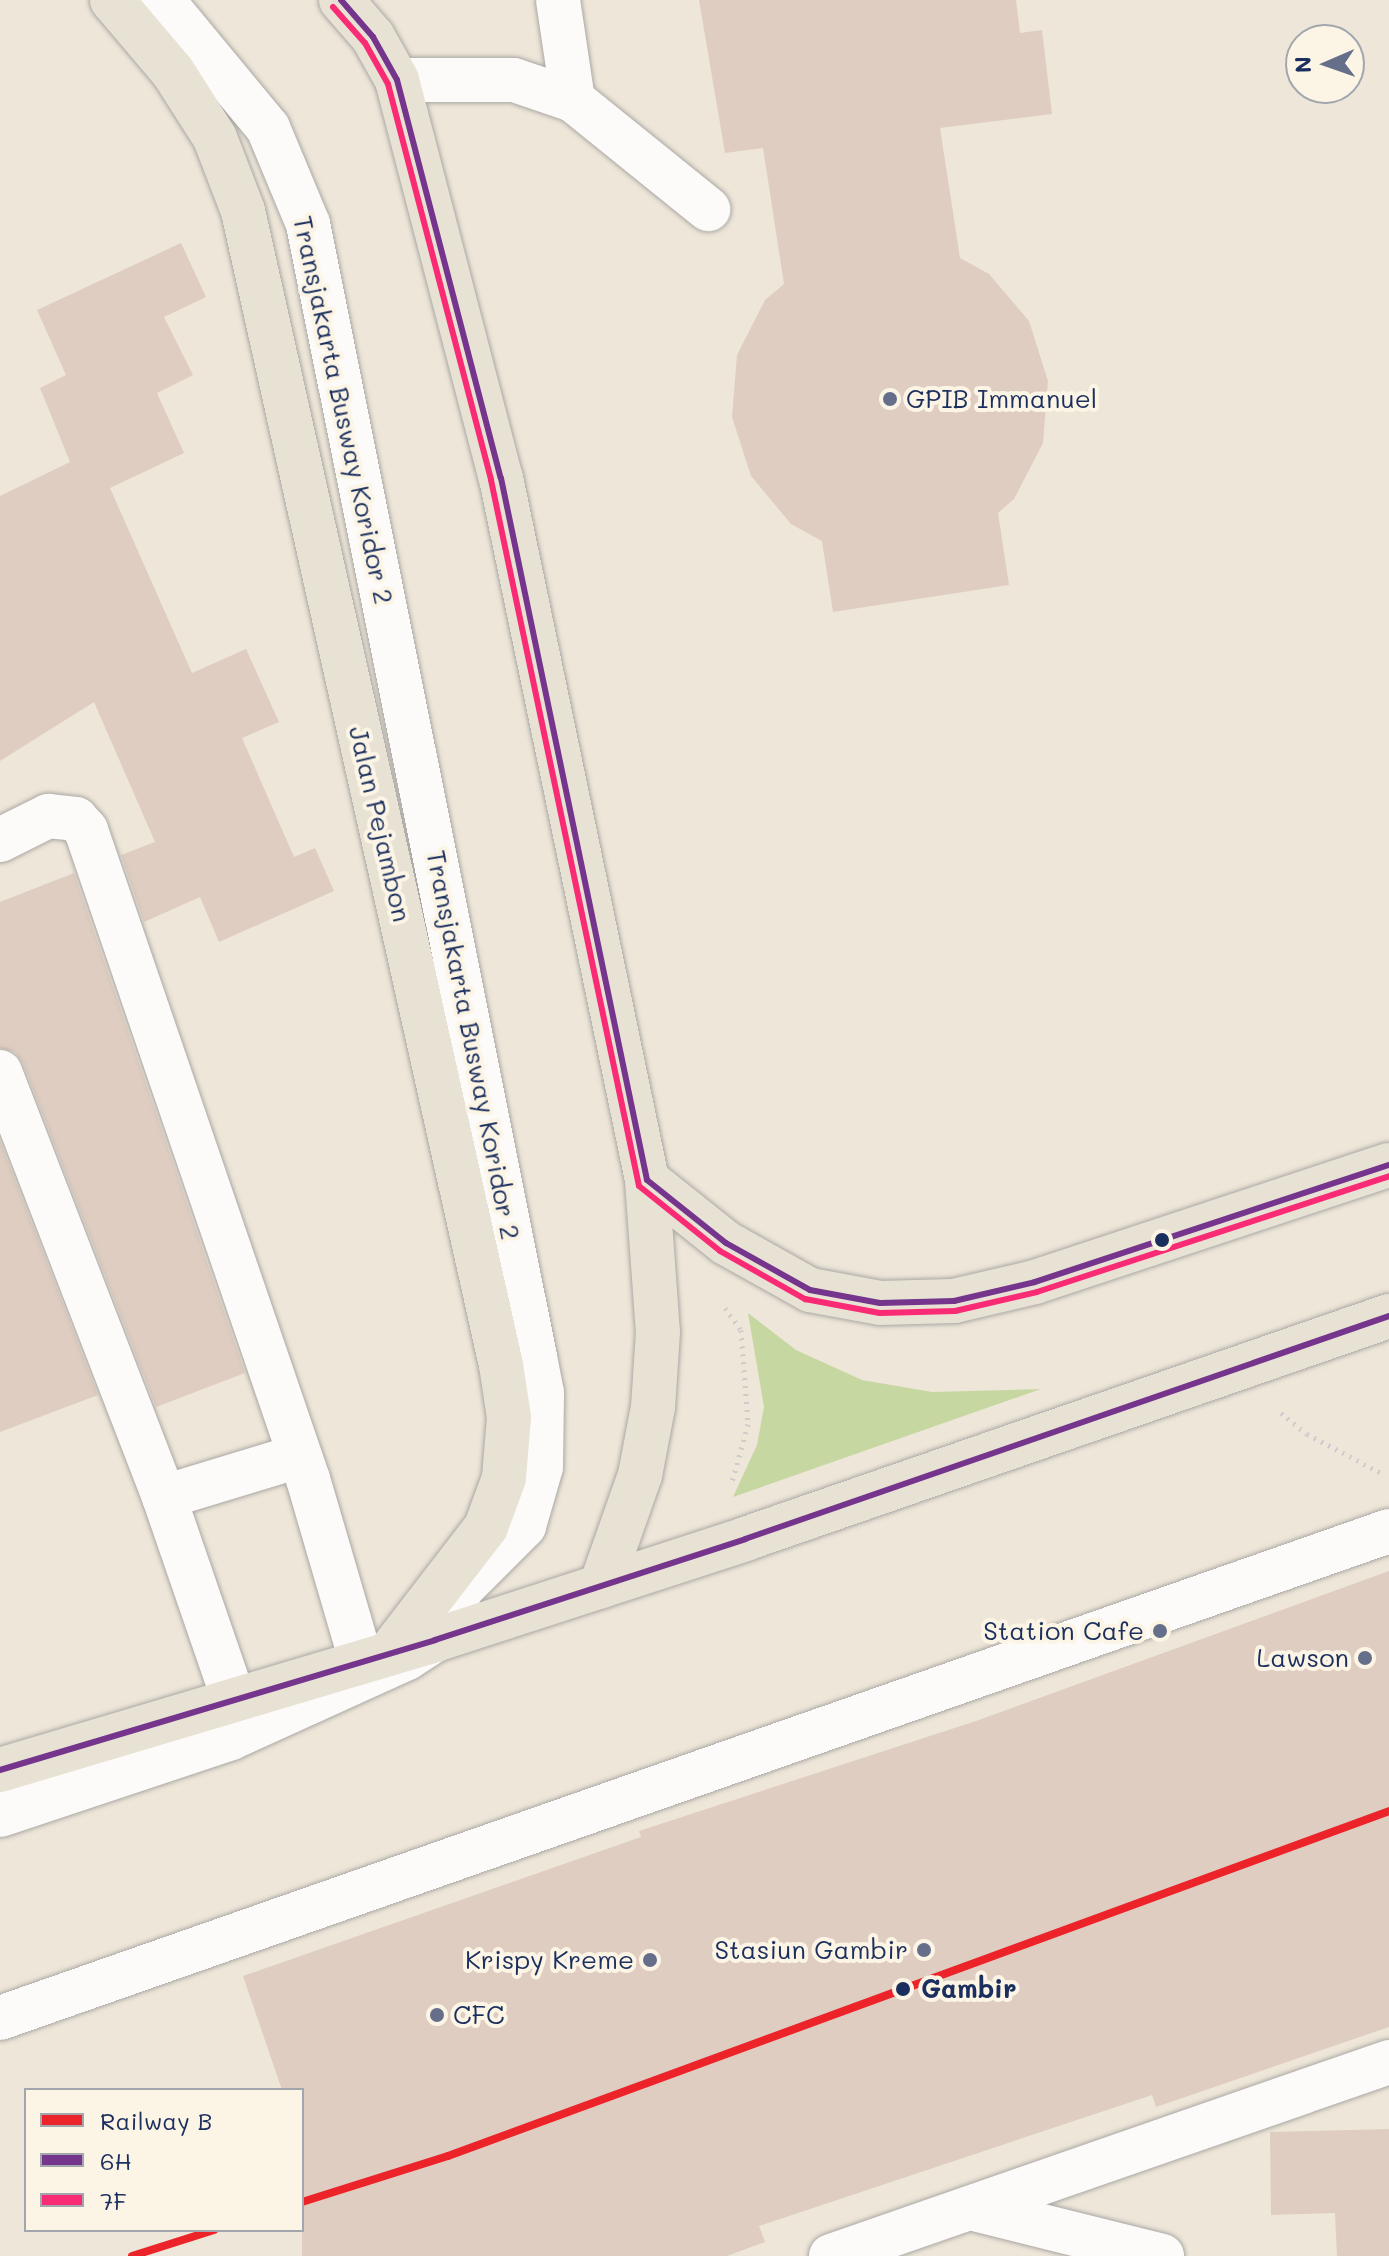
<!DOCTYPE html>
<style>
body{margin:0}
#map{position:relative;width:1389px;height:2256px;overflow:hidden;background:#eee6d8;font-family:Mali,sans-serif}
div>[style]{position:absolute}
.green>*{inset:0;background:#c6d7a2}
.building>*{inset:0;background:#dfcdc2}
.path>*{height:5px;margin-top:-2.5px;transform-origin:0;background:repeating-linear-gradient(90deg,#cdcccd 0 2px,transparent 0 8px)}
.roads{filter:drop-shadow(0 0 2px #aaa8a5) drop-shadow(0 0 2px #aaa8a5)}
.minor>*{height:44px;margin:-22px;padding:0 22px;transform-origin:22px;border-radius:22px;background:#fcfbf9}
.major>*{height:44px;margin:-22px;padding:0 22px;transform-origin:22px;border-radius:22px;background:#e8e2d5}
.bus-1>*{height:6px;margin:-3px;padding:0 3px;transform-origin:3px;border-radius:3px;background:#75358c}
.bus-2>*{height:6px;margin:-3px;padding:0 3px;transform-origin:3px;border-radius:3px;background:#fa2b75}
.rail-1>*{height:8px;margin:-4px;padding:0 4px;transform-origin:4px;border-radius:4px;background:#ec2329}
.dots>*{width:22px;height:22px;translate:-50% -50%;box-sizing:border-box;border:4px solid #fcf5e5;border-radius:50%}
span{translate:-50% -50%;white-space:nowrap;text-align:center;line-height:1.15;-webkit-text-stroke:8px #fcf5e5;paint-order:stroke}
.poi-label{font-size:26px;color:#1b2f5e}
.left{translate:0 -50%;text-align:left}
.right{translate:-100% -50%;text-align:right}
.street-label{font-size:26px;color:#1b2f5e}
.stop-label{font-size:26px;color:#1b2f5e;font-weight:700}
.legend{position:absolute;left:24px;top:2088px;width:280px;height:144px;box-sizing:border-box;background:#fcf5e5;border:2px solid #a2a6af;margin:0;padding:10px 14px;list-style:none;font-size:24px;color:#1b2f5e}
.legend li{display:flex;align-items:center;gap:16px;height:40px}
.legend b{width:40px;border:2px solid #a2a6af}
.north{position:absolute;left:1285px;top:24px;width:80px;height:80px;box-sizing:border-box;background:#fcf5e5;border:2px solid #a2a6af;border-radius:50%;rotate:268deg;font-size:22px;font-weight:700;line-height:32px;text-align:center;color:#1b2f5e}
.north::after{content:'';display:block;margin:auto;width:28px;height:36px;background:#656f89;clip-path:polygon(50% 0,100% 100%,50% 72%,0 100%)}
</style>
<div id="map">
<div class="green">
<div style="clip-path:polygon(748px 1313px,796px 1350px,862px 1380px,932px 1392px,1041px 1389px,733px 1497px,757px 1445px,764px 1407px)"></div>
</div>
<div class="building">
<div style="clip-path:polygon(699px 0,1016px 0,1020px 33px,1042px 30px,1052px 114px,940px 128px,960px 258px,989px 274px,1029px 321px,1048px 381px,1043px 443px,1014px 499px,998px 513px,1009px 585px,833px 612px,822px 541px,791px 524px,751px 476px,732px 417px,737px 355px,765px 300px,784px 284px,763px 148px,725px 153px)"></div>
<div style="clip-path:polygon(181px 243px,206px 297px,164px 317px,193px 375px,157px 393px,184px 453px,110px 488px,192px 673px,246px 649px,279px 722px,242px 738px,294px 857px,315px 848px,334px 891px,219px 942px,200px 897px,144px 922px,121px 855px,155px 842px,94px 702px,0 761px,0 496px,70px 462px,40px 388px,66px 375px,37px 310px)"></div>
<div style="clip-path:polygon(74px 873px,245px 1373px,156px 1407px,23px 1063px,15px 1052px,0 1048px,0 902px)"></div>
<div style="clip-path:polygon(0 1141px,98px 1395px,0 1432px)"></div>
<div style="clip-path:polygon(1389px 1571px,1389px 2027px,1156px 2107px,1152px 2095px,759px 2226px,765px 2242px,727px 2256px,302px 2256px,302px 2090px,282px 2090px,243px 1976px,641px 1837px,639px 1831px,979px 1720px)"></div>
<div style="clip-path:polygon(1389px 2129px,1389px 2256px,1337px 2256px,1335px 2213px,1271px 2215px,1270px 2132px)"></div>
</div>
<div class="path">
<div style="left:725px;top:1308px;width:27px;rotate:54deg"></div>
<div style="left:741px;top:1330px;width:94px;rotate:85.7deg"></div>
<div style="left:748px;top:1424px;width:60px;rotate:105.4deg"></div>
<div style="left:1281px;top:1413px;width:33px;rotate:39deg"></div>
<div style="left:1307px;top:1434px;width:88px;rotate:27.7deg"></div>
</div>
<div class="roads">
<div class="minor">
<div style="left:558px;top:0;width:101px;rotate:81.5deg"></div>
<div style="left:397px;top:80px;width:117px"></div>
<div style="left:514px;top:80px;width:62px;rotate:18.7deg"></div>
<div style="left:573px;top:100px;width:174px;rotate:38.9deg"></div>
<div style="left:0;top:840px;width:54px;rotate:-26.6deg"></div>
<div style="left:48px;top:816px;width:28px;rotate:6deg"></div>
<div style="left:76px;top:819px;width:15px;rotate:48deg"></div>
<div style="left:86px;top:830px;width:686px;rotate:71.12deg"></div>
<div style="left:308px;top:1479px;width:189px;rotate:73.7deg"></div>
<div style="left:0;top:1072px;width:456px;rotate:68.9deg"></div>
<div style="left:164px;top:1497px;width:212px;rotate:71deg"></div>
<div style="left:164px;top:1497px;width:141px;rotate:-16.9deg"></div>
<div style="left:0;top:1815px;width:243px;rotate:-18.4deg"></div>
<div style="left:231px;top:1738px;width:193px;rotate:-24.4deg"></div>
<div style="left:407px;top:1658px;width:33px;rotate:-33deg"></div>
<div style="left:435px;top:1640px;width:59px;rotate:-62.6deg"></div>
<div style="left:462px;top:1588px;width:88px;rotate:-45deg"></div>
<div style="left:524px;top:1526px;width:61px;rotate:-73.9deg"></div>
<div style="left:541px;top:1467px;width:74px;rotate:-89.2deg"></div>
<div style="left:542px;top:1393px;width:37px;rotate:-101deg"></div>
<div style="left:535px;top:1357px;width:1156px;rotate:-101.33deg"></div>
<div style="left:308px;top:224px;width:104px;rotate:-112.6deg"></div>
<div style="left:268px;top:128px;width:166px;rotate:-129.6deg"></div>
<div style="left:0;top:2018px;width:1472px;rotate:-19.32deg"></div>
<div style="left:970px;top:2208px;width:198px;rotate:14deg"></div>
<div style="left:831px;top:2256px;width:591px;rotate:-19.17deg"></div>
</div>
<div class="major">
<div style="left:112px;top:0;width:94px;rotate:49.7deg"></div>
<div style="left:173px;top:72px;width:78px;rotate:57.5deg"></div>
<div style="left:215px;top:138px;width:78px;rotate:69deg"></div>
<div style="left:243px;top:211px;width:1182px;rotate:77.4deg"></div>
<div style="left:501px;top:1365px;width:53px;rotate:81.3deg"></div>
<div style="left:509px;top:1417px;width:61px;rotate:94.7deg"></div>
<div style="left:504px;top:1478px;width:52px;rotate:110.2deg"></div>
<div style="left:486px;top:1527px;width:159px;rotate:127.6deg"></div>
<div style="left:341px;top:0;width:49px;rotate:49.1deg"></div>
<div style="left:373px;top:37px;width:49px;rotate:60.8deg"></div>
<div style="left:397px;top:80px;width:411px;rotate:75.4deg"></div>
<div style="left:501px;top:478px;width:717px;rotate:78.25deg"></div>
<div style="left:647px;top:1180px;width:152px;rotate:85.9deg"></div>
<div style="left:658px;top:1332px;width:75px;rotate:93.8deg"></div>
<div style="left:653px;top:1407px;width:69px;rotate:100.8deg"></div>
<div style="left:640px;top:1475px;width:118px;rotate:109.4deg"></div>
<div style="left:647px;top:1180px;width:101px;rotate:38.6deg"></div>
<div style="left:726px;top:1243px;width:96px;rotate:29.2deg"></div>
<div style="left:810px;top:1290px;width:71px;rotate:10.5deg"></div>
<div style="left:880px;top:1303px;width:74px;rotate:-1.5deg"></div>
<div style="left:954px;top:1301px;width:83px;rotate:-13.2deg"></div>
<div style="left:1035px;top:1282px;width:373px;rotate:-18.3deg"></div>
<div style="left:0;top:1770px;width:454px;rotate:-16.6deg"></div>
<div style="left:435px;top:1640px;width:326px;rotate:-18deg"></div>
<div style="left:745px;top:1539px;width:682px;rotate:-19.1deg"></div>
</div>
</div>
<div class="bus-1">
<div style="left:341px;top:0;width:49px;rotate:49.1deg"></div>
<div style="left:373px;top:37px;width:49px;rotate:60.8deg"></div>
<div style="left:397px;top:80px;width:411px;rotate:75.4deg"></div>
<div style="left:501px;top:478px;width:717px;rotate:78.25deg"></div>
<div style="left:647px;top:1180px;width:101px;rotate:38.6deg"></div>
<div style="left:726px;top:1243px;width:96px;rotate:29.2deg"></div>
<div style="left:810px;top:1290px;width:71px;rotate:10.5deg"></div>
<div style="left:880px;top:1303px;width:74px;rotate:-1.5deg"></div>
<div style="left:954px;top:1301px;width:83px;rotate:-13.2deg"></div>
<div style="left:1035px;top:1282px;width:373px;rotate:-18.3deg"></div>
<div style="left:0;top:1770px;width:454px;rotate:-16.6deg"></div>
<div style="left:435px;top:1640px;width:326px;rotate:-18deg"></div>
<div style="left:745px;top:1539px;width:682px;rotate:-19.1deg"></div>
</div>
<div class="bus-2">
<div style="left:333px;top:7px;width:48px;rotate:48.4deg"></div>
<div style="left:365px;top:43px;width:47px;rotate:60.7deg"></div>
<div style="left:388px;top:84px;width:409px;rotate:75.4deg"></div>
<div style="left:491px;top:480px;width:721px;rotate:78.16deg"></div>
<div style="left:639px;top:1186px;width:104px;rotate:38.7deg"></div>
<div style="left:720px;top:1251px;width:98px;rotate:29.5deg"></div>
<div style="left:805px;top:1299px;width:76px;rotate:10.6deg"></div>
<div style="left:880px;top:1313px;width:75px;rotate:-1.5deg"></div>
<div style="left:955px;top:1311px;width:84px;rotate:-13deg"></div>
<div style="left:1037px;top:1292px;width:371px;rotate:-18.2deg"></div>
</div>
<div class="rail-1">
<div style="left:302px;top:2202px;width:153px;rotate:-17.5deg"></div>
<div style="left:448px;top:2156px;width:1002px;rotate:-20.13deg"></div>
<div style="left:132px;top:2256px;width:86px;rotate:-17.6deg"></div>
</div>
<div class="dots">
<div style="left:890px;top:399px;background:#656f89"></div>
<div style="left:1162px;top:1240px;background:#1b2f5e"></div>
<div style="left:1160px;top:1631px;background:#656f89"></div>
<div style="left:1365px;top:1658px;background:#656f89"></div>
<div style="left:924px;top:1950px;background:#656f89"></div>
<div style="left:650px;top:1960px;background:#656f89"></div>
<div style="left:903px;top:1989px;background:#1b2f5e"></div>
<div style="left:437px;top:2015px;background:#656f89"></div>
</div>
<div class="poi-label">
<span class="left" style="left:906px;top:399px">GPIB Immanuel</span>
<span class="right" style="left:1144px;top:1631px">Station Cafe</span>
<span class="right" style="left:1349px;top:1658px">Lawson</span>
<span class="right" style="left:908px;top:1950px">Stasiun Gambir</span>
<span class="right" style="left:634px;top:1960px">Krispy Kreme</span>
<span class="left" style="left:453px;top:2015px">CFC</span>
</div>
<div class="street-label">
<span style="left:343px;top:410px;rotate:78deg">Transjakarta Busway Koridor 2</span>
<span style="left:380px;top:824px;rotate:77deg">Jalan Pejambon</span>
<span style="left:473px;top:1045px;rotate:79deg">Transjakarta Busway Koridor 2</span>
</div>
<div class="stop-label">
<span class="left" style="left:921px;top:1989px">Gambir</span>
</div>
<ul class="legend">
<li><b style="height:10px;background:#ec2329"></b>Railway B</li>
<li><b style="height:10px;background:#75358c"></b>6H</li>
<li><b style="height:10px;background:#fa2b75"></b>7F</li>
</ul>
<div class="north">N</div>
</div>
